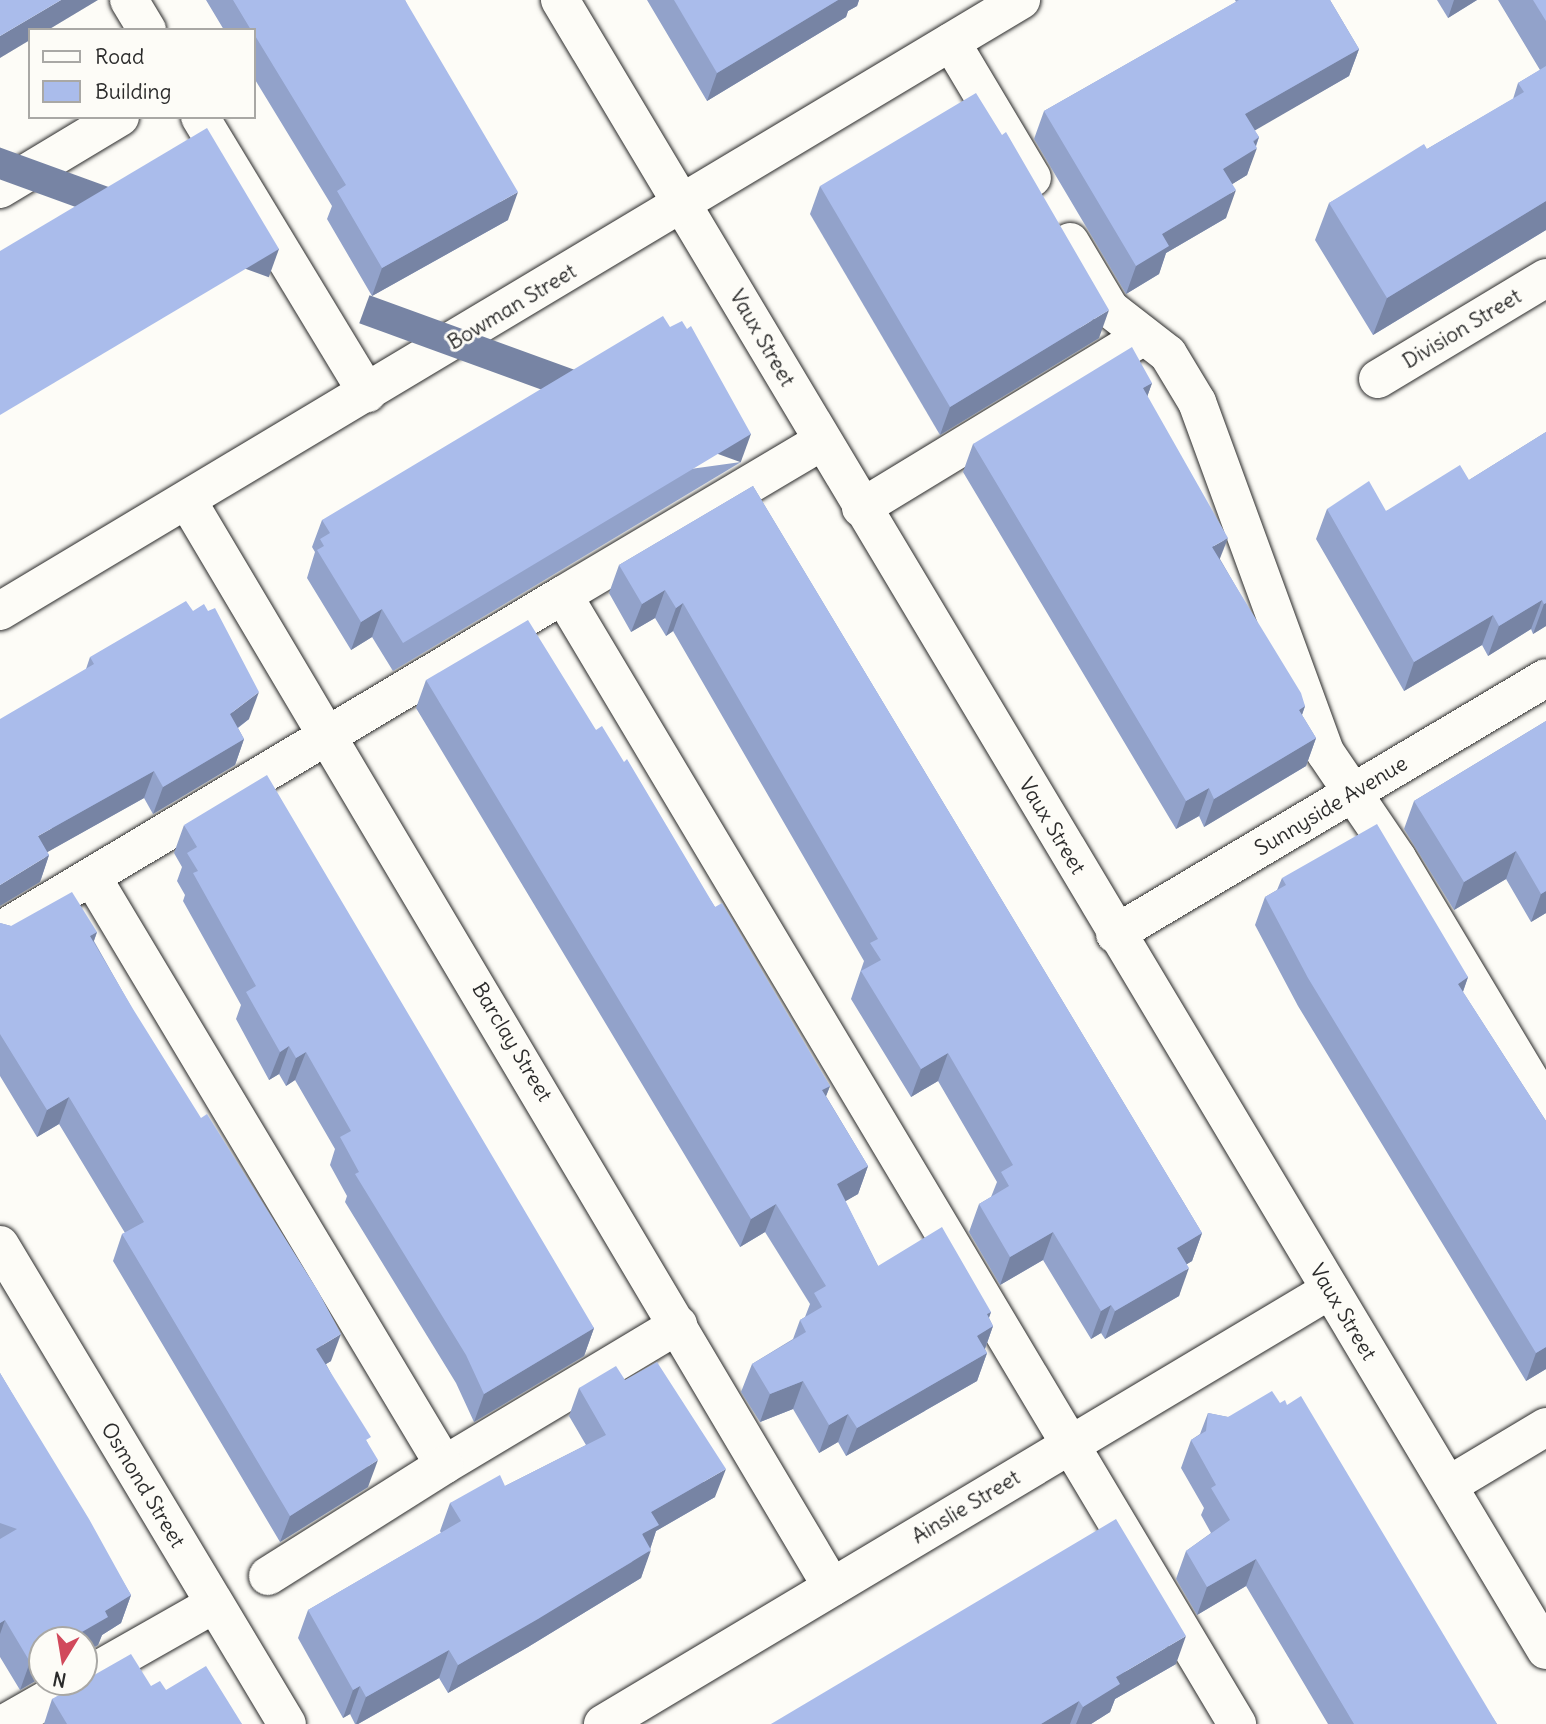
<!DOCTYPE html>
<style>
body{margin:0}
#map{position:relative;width:1546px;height:1724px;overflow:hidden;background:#fdfcf7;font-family:Delius,sans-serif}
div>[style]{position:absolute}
.roads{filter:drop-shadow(0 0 2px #2b2b2b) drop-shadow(0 0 2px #2b2b2b)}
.minor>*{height:38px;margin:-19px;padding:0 19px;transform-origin:19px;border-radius:19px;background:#fdfcf7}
.wall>*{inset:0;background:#92a2ca}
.shaded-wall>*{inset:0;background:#7784a4;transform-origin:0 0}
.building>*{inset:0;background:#aabceb}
span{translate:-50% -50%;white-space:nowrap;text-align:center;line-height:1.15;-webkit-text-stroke:6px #fdfcf7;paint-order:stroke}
.street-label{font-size:21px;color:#2b2b2b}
.legend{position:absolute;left:28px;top:28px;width:228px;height:91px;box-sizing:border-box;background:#fdfcf7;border:2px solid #a9a8a5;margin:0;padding:9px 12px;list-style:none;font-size:21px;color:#2b2b2b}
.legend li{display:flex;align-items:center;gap:14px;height:35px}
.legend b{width:35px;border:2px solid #a9a8a5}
.north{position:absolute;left:28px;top:1626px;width:70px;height:70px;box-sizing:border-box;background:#fdfcf7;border:2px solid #a9a8a5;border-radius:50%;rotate:191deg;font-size:19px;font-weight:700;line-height:28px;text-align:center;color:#2b2b2b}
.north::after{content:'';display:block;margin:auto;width:24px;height:32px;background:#d1495b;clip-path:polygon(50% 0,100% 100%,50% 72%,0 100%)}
</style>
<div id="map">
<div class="roads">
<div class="minor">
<div style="left:129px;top:0;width:35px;rotate:59deg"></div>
<div style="left:560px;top:0;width:1922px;rotate:59.14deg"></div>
<div style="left:951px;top:42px;width:158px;rotate:59.2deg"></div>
<div style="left:200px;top:117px;width:323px;rotate:58.8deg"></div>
<div style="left:0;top:189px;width:140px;rotate:-31deg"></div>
<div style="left:1070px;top:242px;width:78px;rotate:59.2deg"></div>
<div style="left:1110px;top:309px;width:73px;rotate:37.8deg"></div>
<div style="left:1168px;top:354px;width:56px;rotate:58.9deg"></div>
<div style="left:1197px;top:402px;width:373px;rotate:69.9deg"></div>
<div style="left:1325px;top:752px;width:128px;rotate:55.8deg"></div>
<div style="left:1397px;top:858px;width:290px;rotate:59.1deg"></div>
<div style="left:1378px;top:379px;width:196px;rotate:-31deg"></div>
<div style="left:187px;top:500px;width:1264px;rotate:59.32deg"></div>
<div style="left:861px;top:508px;width:331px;rotate:-31.3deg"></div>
<div style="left:563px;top:595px;width:300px;rotate:-30.7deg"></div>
<div style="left:0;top:611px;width:1190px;rotate:-30.9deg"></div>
<div style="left:92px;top:877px;width:685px;rotate:59.09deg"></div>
<div style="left:444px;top:1465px;width:273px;rotate:-30.9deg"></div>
<div style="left:0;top:931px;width:656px;rotate:-30.83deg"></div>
<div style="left:563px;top:595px;width:1315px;rotate:59.16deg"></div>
<div style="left:1115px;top:934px;width:501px;rotate:-30.71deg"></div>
<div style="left:0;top:1245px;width:558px;rotate:59.07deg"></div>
<div style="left:1449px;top:1485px;width:113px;rotate:-30.9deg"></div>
<div style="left:268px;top:1576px;width:208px;rotate:-32.2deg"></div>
<div style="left:84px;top:1678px;width:150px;rotate:-29.6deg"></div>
<div style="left:4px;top:1724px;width:85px;rotate:-29.6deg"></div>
<div style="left:603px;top:1724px;width:847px;rotate:-30.84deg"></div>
</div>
</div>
<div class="wall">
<div style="clip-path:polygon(206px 0,405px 0,508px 220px,372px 296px,327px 219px,332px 206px,254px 78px,254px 30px,224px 30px)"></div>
<div style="clip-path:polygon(647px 0,859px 0,857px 6px,848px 11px,846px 17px,707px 101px)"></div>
<div style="clip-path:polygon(1235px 0,1330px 0,1359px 49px,1349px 76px,1254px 130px,1259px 137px,1247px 175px,1232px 184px,1226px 218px,1166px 253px,1159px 274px,1126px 294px,1034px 139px,1044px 111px,1236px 2px)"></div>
<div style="clip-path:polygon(1437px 0,1477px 0,1448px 18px)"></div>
<div style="clip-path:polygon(1498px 0,1546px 0,1546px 230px,1373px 335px,1315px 240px,1329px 203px,1427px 149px,1513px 99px,1518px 83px,1540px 70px)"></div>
<div style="clip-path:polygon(820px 186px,1099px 338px,940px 435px,810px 214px)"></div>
<div style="clip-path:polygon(1152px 383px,1147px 397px,1220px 559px,1305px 706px,1302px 715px,1316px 738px,1306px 766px,1204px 827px,1199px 816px,1176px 829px,963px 472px,973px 444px)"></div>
<div style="clip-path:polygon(1546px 432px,1546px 626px,1533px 634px,1531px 629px,1488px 656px,1482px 645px,1404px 691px,1316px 539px,1327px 509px,1386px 511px,1469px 480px)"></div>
<div style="clip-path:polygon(741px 462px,393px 671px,372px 637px,351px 650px,307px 578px,315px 552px,312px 547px,322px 520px)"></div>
<div style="clip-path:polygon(753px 486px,1202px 1233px,1192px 1261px,1187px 1264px,1179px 1296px,1105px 1339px,1101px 1333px,1091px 1339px,1043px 1260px,1000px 1285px,969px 1232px,979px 1204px,991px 1197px,997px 1182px,973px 1141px,938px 1081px,911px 1097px,851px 999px,864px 961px,673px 631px,666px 636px,655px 618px,631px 632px,609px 593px,619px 565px)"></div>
<div style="clip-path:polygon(90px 657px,249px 719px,238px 728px,244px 739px,235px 765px,153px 814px,144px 798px,47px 852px,49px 855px,40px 882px,86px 669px)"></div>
<div style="clip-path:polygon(426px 680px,596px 730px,715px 907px,830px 1086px,826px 1096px,868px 1166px,858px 1194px,845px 1201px,878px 1266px,991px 1312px,989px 1318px,993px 1326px,985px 1349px,987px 1353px,977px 1381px,846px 1456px,838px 1442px,819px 1453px,793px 1409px,760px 1422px,741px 1392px,752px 1364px,793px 1339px,800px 1320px,805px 1317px,810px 1304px,765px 1232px,740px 1247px,416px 708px)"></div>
<div style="clip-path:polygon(1546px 721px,1546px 913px,1531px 922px,1506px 879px,1454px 910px,1404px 829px,1414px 801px)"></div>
<div style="clip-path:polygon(184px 825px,594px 1328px,584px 1356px,474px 1422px,456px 1383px,345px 1202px,347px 1196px,330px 1165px,335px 1149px,295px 1080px,286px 1086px,279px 1074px,269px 1080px,236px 1019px,241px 1005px,183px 901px,185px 895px,177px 881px,182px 867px,174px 853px)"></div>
<div style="clip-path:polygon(1282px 878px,1468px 977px,1463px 992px,1546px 1121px,1546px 1369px,1526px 1381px,1298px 1006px,1255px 925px,1265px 897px,1277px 890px)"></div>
<div style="clip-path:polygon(0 923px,11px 926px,97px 932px,94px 941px,331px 1361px,326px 1364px,368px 1444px,368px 1487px,280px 1542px,113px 1261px,122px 1234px,125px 1233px,59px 1124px,37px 1137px,0 1076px)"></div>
<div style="clip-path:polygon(0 1373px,131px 1595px,121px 1623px,102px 1635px,98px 1645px,84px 1653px,84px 1640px,42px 1640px,42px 1677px,20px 1690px,0 1657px)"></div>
<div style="clip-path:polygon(625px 1380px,715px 1497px,656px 1531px,641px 1578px,528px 1647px,448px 1693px,439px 1678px,358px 1724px,355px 1724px,350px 1714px,343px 1718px,298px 1638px,308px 1610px,441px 1533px,440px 1531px,450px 1503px,505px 1486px,586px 1445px,569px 1416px,579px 1388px)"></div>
<div style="clip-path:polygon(1280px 1403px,1497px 1724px,1328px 1724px,1246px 1586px,1197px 1615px,1176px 1579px,1186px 1551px,1211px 1533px,1201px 1515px,1204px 1508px,1181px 1468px,1191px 1440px,1200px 1434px,1208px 1413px,1228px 1417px)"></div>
<div style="clip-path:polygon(1176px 1664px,1115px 1699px,1110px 1712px,1091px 1724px,771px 1724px)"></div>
<div style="clip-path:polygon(151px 1686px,166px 1690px,242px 1724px,44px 1724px,52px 1699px)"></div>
</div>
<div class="shaded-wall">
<div style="clip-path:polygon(61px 0,98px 0,48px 30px,30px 30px,30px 40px,0 58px,0 36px)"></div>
<div style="clip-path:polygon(838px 0,859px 0,857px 6px,848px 11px,846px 17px,707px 101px,717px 73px)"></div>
<div style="clip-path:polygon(1454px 0,1477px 0,1448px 18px)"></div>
<div style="clip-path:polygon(1359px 49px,1349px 76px,1235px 142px,1245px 114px)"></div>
<div style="clip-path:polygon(1259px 137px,1254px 150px,1257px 148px,1247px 175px,1213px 196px,1223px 169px)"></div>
<div style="clip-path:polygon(1236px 190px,1226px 218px,1166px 253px,1159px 274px,1126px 294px,1136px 266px,1162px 234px)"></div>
<div style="clip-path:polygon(518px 192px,508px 220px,372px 296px,382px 268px)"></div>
<div style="clip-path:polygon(1546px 201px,1546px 230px,1373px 335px,1387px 298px)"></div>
<div style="left:279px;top:249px;width:30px;height:325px;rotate:110deg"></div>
<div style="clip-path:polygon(1109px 310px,1099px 338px,940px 435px,950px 407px)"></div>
<div style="clip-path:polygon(1152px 383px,1142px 411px,1143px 388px)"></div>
<div style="left:751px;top:434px;width:30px;height:406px;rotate:110deg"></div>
<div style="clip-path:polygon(1228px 538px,1217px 566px,1212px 547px)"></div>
<div style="clip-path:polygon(665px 590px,655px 618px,631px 632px,642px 604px)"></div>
<div style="clip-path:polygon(1542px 600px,1531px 629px,1488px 656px,1499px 626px)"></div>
<div style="clip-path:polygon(683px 603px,673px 631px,666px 636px,676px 608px)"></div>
<div style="clip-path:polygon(1546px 603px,1546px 626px,1533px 634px,1544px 604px)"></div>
<div style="clip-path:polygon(382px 609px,372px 637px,351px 650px,361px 622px)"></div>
<div style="clip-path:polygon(1493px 615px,1482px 645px,1404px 691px,1414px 662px)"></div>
<div style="clip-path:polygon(259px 692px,249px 719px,220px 741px,230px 714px)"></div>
<div style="clip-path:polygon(1305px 706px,1295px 734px,1299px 710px)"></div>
<div style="clip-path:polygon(1316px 738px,1306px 766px,1204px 827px,1214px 799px)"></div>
<div style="clip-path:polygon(244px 739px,235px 765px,153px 814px,163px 787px)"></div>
<div style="clip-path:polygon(154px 771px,144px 798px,28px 863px,38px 836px)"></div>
<div style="clip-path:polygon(1209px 788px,1199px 816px,1176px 829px,1186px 801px)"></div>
<div style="clip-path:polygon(1516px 851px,1506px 879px,1454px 910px,1464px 882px)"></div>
<div style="clip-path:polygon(49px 855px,40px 882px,0 906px,0 885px)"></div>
<div style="clip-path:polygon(1546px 891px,1546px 913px,1531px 922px,1541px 894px)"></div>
<div style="clip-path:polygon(97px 932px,87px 959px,90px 936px)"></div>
<div style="clip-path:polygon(1468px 977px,1458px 1005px,1458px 984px)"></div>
<div style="clip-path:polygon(289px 1046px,279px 1074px,269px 1080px,280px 1052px)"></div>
<div style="clip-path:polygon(306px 1052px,295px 1080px,286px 1086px,296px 1058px)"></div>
<div style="clip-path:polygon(948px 1053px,938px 1081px,911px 1097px,921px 1069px)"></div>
<div style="clip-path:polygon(830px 1086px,819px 1114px,822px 1090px)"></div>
<div style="clip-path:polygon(69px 1097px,59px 1124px,37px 1137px,47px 1110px)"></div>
<div style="clip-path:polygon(868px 1166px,858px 1194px,827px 1212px,837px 1184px)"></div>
<div style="clip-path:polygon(776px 1204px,765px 1232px,740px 1247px,751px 1219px)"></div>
<div style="clip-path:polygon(1053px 1232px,1043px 1260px,1000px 1285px,1010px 1257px)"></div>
<div style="clip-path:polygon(1202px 1233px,1192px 1261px,1167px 1276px,1177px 1248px)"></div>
<div style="clip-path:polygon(1189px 1268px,1179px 1296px,1105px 1339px,1115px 1311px)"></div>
<div style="clip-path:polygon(1111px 1305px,1101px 1333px,1091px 1339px,1101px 1311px)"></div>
<div style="clip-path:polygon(991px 1312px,983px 1332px,993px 1326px,983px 1354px,977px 1336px,987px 1314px)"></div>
<div style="clip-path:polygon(594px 1328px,584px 1356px,474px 1422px,484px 1394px)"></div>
<div style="clip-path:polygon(341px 1334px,331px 1361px,306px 1376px,316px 1349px)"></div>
<div style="clip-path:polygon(1546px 1347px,1546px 1369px,1526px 1381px,1536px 1353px)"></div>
<div style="clip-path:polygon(987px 1353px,977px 1381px,846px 1456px,857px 1428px)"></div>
<div style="clip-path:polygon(803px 1381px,793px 1409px,760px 1422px,770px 1394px)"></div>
<div style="clip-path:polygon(848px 1414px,838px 1442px,819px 1453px,829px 1425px)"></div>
<div style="clip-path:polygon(378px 1460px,368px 1487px,280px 1542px,290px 1516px)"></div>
<div style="clip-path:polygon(726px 1469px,715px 1497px,656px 1531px,649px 1552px,651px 1550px,641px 1578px,528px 1647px,448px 1693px,458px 1665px,632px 1562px,651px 1512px)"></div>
<div style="clip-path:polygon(1256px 1559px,1246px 1586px,1197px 1615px,1207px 1587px)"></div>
<div style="clip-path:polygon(131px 1595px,121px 1623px,102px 1635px,98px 1645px,84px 1653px,84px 1640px,68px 1640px,105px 1611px)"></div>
<div style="clip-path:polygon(5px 1620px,0 1634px,0 1623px)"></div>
<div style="clip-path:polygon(1186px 1636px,1176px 1664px,1115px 1699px,1110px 1712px,1091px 1724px,1076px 1724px,1083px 1707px,1116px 1677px)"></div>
<div style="clip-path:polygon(449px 1650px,439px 1678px,358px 1724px,356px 1724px,366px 1697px)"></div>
<div style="clip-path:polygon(42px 1655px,42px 1677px,20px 1690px,30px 1662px)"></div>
<div style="clip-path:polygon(360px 1686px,350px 1714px,343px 1718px,353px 1690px)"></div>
<div style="clip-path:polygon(1079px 1701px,1070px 1724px,1041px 1724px)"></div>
</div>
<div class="building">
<div style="clip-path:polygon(0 0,61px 0,0 36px)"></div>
<div style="clip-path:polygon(233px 0,405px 0,518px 192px,382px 268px,337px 191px,346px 185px,254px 34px,254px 30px,251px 30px)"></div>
<div style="clip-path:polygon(674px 0,838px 0,717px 73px)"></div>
<div style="clip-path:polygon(1239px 0,1330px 0,1359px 49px,1245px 114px,1259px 137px,1253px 141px,1257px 148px,1223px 169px,1236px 190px,1162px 234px,1169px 246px,1136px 266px,1044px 111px)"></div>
<div style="clip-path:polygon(1533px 0,1546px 0,1546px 21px)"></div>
<div style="clip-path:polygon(1546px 66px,1546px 201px,1387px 298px,1329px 203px,1424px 144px,1427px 149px,1524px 92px,1518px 83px)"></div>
<div style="clip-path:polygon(976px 93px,1002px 135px,1006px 132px,1109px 310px,950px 407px,820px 186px)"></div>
<div style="clip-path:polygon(207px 128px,279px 249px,0 415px,0 251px)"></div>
<div style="clip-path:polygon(663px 316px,670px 327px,682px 321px,687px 329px,691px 326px,751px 434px,403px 643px,382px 609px,361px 622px,317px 550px,324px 546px,320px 539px,330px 533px,322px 520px)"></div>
<div style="clip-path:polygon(1132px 347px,1152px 383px,1143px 388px,1228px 538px,1212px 547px,1301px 693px,1305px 706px,1299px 710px,1316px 738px,1214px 799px,1209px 788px,1186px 801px,973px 444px)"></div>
<div style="clip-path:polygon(1546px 432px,1546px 603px,1544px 604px,1542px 600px,1499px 626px,1493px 615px,1414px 662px,1327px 509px,1369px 481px,1386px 511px,1460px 465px,1469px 480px)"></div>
<div style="clip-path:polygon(753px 486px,1202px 1233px,1177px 1248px,1189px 1268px,1115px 1311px,1111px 1305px,1101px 1311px,1053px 1232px,1010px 1257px,979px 1204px,1009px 1186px,1001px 1172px,1013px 1165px,983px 1113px,948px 1053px,921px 1069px,861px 971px,881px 960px,870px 943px,878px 939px,683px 603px,676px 608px,665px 590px,642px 604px,619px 565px)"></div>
<div style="clip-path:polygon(186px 601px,193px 611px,204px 604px,208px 611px,215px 608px,259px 692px,230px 714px,244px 739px,163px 787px,154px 771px,38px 836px,49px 855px,0 885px,0 719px,94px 664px,90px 657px)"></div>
<div style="clip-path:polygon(528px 620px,596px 730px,602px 726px,624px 762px,627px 759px,715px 907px,722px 903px,830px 1086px,822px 1090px,868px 1166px,837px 1184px,878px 1266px,942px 1227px,991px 1312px,987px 1314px,993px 1326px,977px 1336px,987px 1353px,857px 1428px,848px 1414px,829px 1425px,803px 1381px,770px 1394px,752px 1364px,806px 1332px,800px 1320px,822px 1307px,814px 1293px,826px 1286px,776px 1204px,751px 1219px,426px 680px)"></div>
<div style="clip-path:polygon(1546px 721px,1546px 891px,1541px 894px,1516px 851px,1464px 882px,1414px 801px)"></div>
<div style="clip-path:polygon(267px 775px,594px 1328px,484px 1394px,466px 1355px,355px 1174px,359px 1172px,340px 1137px,351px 1131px,306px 1052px,296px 1058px,289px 1046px,280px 1052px,246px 992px,256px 986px,193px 873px,198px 871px,187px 853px,197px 847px,184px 825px)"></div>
<div style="clip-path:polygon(1377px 824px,1468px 977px,1458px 984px,1546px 1121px,1546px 1347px,1536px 1353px,1308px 978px,1265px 897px,1286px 885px,1282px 878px)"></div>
<div style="clip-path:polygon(72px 892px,97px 932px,90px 936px,133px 1009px,201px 1118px,207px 1114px,318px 1291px,341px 1334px,316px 1349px,371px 1437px,366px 1440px,378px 1460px,290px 1516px,122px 1234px,144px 1222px,69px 1097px,47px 1110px,0 1034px,0 923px,11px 926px)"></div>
<div style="clip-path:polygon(657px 1362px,726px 1469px,651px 1512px,659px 1525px,642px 1534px,651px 1550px,538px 1619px,458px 1665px,449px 1650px,366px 1697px,360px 1686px,353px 1690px,308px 1610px,461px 1521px,450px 1503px,500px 1475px,505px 1486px,606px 1435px,579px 1388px,616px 1366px,625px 1380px)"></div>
<div style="clip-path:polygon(0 1373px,89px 1519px,131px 1595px,105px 1611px,108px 1617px,68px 1640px,42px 1640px,42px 1655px,30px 1662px,5px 1620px,0 1623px,0 1539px,17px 1529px,0 1523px)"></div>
<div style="clip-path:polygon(1272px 1391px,1280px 1403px,1285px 1400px,1287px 1405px,1301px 1396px,1497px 1724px,1354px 1724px,1256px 1559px,1207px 1587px,1186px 1551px,1230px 1520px,1211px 1488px,1216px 1485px,1191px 1440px,1206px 1431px,1208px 1413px,1228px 1417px)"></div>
<div style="clip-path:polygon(1116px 1519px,1186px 1636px,1116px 1677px,1120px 1684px,1083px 1707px,1079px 1701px,1041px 1724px,771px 1724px)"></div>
<div style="clip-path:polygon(131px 1654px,151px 1686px,160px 1681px,166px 1690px,206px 1666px,242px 1724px,67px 1724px,52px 1699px)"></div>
</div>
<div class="street-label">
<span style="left:512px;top:307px;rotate:-31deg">Bowman Street</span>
<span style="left:1462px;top:329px;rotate:-31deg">Division Street</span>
<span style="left:762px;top:338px;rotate:60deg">Vaux Street</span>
<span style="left:1331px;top:806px;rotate:-31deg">Sunnyside Avenue</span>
<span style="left:1052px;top:826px;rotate:59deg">Vaux Street</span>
<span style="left:512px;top:1042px;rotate:59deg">Barclay Street</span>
<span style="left:1343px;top:1312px;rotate:59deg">Vaux Street</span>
<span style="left:143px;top:1485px;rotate:59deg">Osmond Street</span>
<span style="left:966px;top:1507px;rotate:-31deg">Ainslie Street</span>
</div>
<ul class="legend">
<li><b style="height:9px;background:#fdfcf7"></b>Road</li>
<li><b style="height:19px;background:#aabceb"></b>Building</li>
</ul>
<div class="north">N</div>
</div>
